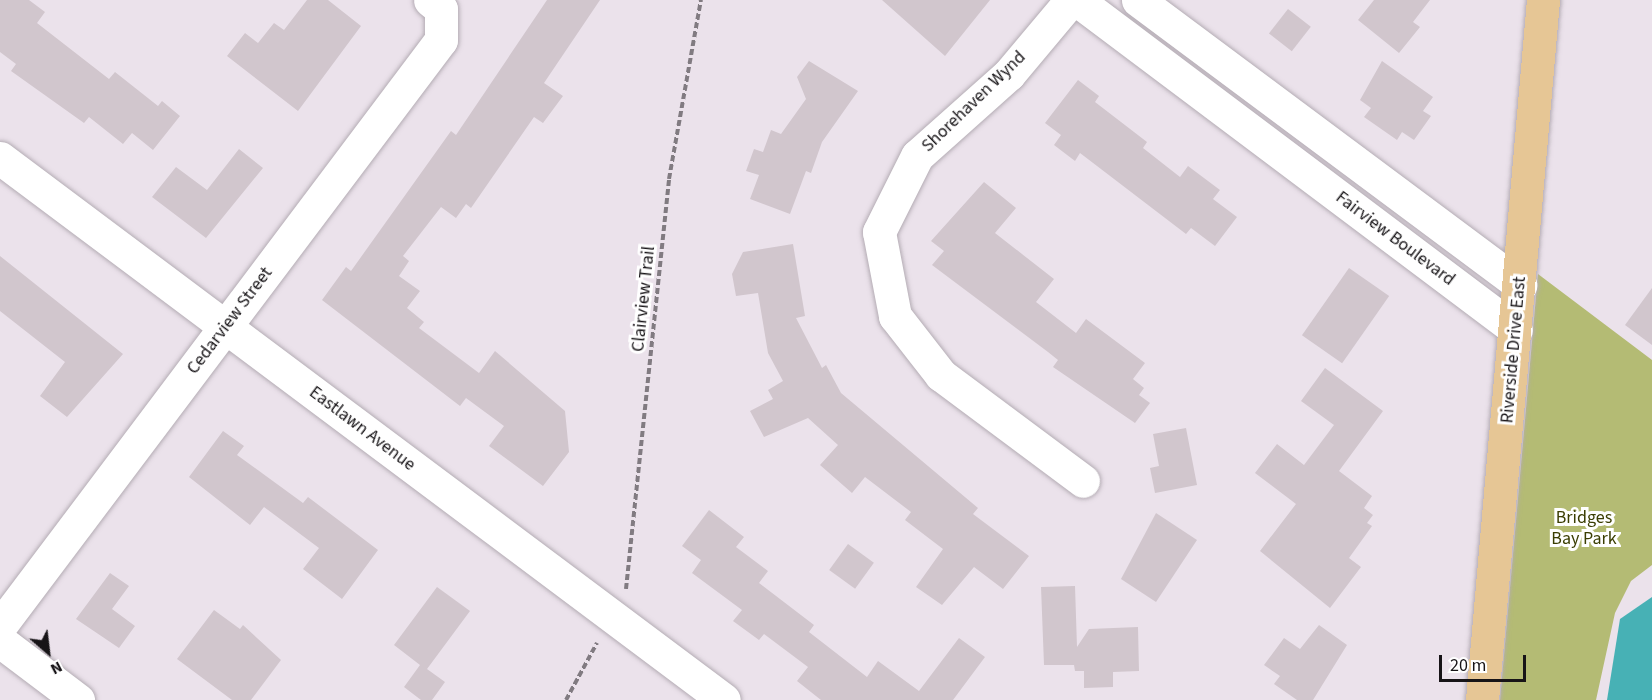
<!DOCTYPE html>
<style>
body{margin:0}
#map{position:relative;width:1652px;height:700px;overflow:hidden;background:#ebe2eb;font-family:"Source Sans 3",sans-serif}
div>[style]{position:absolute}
.green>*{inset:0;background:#b4bb74}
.water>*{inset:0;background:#47b1b5}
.building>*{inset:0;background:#d1c6cd;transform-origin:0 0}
.path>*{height:4px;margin-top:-2px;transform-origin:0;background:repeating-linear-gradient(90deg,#817b81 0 6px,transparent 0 9px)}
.roads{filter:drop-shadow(0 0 2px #b4acb4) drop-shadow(0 0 2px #b4acb4)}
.minor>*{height:33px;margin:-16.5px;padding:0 16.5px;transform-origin:16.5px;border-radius:16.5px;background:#fff}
.major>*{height:33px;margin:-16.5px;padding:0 16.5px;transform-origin:16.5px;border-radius:16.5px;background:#e6c695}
span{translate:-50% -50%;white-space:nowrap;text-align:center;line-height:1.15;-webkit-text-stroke:6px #fff;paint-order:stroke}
.street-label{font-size:18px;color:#171417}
.park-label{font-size:18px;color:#3a3d02}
.north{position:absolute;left:18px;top:622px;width:60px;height:60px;-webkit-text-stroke:4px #fff;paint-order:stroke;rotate:152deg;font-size:16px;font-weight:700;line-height:24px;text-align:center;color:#171417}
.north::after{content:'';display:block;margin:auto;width:21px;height:27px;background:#171417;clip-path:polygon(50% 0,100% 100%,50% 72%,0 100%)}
.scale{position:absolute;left:1439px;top:655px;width:87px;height:27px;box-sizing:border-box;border:3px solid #171417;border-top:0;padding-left:8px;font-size:18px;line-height:21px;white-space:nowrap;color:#171417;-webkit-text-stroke:4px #fff;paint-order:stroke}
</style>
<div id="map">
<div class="green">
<div style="clip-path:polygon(1538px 274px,1652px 360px,1652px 565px,1631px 581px,1615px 613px,1596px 700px,1500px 700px)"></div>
</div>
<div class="water">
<div style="clip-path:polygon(1652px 597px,1652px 700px,1607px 700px,1620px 619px)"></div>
</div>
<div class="building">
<div style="clip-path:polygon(0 0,29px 0,45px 12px,37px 23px,109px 79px,115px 72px,158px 106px,162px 101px,180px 116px,153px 150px,132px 133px,123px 144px,89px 117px,84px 123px,11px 71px,16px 64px,0 52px)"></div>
<div style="clip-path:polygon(307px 0,328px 0,361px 26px,298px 111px,227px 56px,245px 33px,258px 43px,274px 23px,284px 30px)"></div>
<div style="clip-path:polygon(547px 0,600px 0,544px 83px,563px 96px,543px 123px,534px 117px,471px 208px,466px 204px,456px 218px,441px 207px,403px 256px,409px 261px,399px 276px,420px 291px,407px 308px,424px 322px,419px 328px,479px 373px,495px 351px,565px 411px,569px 452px,543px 486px,489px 446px,504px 426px,466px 398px,460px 406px,322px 300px,346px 267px,351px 271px,451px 131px,456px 135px)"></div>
<div style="clip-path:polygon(882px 0,990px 0,945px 56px)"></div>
<div style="clip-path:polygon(1374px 0,1430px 0,1413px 22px,1420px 27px,1399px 53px,1358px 20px)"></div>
<div style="left:1288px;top:9px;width:29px;height:31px;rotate:38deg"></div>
<div style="clip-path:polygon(809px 61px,858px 91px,822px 142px,811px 173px,806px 171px,790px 214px,750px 199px,759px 175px,746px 171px,754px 149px,763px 152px,771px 130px,781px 134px,806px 99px,797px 77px)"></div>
<div style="clip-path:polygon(1382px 61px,1433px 97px,1423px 111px,1431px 116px,1414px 140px,1402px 132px,1397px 140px,1364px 117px,1371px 108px,1360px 100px)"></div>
<div style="clip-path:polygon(1078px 80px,1099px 96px,1095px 102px,1147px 142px,1143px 148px,1180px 177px,1188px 166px,1220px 190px,1213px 199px,1237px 217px,1215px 246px,1191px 228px,1186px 234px,1080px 153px,1075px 161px,1054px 145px,1061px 135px,1045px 123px)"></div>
<div style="clip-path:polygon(239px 149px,263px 168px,206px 238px,152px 197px,176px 167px,207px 190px)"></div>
<div style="clip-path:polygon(984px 182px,1016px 208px,995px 233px,1054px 279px,1036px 302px,1076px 333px,1086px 319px,1145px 363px,1133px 379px,1144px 388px,1139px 395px,1150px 403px,1135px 423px,1053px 367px,1058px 360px,1048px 352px,932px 265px,944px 251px,931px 241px)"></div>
<div style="clip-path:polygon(793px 244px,805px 316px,796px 318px,822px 368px,826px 365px,841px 393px,978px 508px,973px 514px,1029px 556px,1003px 589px,974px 567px,942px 605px,916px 587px,943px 549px,905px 520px,911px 512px,865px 477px,852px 493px,820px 465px,838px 445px,808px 418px,764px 437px,750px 411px,773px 399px,768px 390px,783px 381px,768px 353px,758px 293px,736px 296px,732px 274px,743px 252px)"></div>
<div style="clip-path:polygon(0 256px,123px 354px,67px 417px,40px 396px,65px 362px,0 311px)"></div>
<div style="left:1349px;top:268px;width:49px;height:82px;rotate:35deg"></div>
<div style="clip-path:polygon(1652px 288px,1652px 345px,1625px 325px)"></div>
<div style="clip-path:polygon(1325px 368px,1383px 411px,1339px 471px,1372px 496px,1364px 508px,1373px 515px,1367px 523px,1372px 526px,1349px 558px,1361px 567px,1330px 608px,1260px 551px,1296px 504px,1255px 473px,1277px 444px,1304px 465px,1334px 425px,1301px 401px)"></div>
<div style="clip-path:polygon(1186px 428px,1197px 485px,1155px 493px,1150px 468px,1159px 466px,1153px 434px)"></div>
<div style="clip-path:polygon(223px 431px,244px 446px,237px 455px,303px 503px,308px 497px,378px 550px,342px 599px,303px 569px,319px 548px,264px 507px,250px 525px,189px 477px)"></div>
<div style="clip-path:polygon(709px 510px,744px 537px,736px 547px,768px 571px,759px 583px,814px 625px,809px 632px,867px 677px,878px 661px,919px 691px,959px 638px,985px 657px,953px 700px,821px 700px,797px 681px,808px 667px,764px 634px,759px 640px,733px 621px,742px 610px,692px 573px,701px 560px,682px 546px)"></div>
<div style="clip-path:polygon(1156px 513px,1197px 540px,1156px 602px,1121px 579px)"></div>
<div style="left:848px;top:544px;width:32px;height:32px;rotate:36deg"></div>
<div style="clip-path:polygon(110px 573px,129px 586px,112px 609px,135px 626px,119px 648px,76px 619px)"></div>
<div style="clip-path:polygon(1075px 586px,1077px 647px,1089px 629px,1138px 627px,1139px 671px,1113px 672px,1113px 687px,1084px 688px,1084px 671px,1075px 671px,1074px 665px,1044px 665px,1041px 587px)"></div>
<div style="clip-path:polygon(437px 587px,470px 611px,427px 669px,445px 682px,432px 700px,421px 700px,404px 687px,420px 665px,394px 645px)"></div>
<div style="clip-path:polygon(214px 610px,240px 629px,243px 625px,281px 660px,251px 700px,232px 700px,177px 659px)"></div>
<div style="clip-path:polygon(1319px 625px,1347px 645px,1313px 700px,1297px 700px,1274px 684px,1280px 676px,1264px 665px,1284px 638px,1300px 649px)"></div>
</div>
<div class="path">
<div style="left:626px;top:589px;width:412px;rotate:-84deg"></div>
<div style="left:669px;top:179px;width:182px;rotate:-79.9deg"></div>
<div style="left:566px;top:700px;width:65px;rotate:-61.5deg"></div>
</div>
<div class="roads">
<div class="minor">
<div style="left:1071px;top:0;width:97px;rotate:130deg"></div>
<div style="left:1009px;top:74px;width:123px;rotate:138.3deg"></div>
<div style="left:917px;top:156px;width:85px;rotate:116.6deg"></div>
<div style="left:879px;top:232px;width:86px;rotate:79.2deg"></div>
<div style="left:895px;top:316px;width:75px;rotate:52.1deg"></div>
<div style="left:941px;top:375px;width:177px;rotate:36.7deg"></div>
<div style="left:1077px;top:0;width:549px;rotate:36.93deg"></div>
<div style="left:1138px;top:0;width:477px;rotate:36.7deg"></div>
<div style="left:0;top:158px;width:904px;rotate:36.82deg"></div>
<div style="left:0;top:626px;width:733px;rotate:-53.04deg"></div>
<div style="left:441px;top:40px;width:31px;rotate:-90deg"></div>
<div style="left:441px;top:9px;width:14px;rotate:-141deg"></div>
<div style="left:0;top:641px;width:98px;rotate:37.1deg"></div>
</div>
<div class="major">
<div style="left:1482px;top:700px;width:703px;rotate:-85.02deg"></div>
</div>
</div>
<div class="street-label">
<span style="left:974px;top:102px;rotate:-44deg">Shorehaven Wynd</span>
<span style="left:1395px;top:239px;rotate:37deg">Fairview Boulevard</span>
<span style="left:644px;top:299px;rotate:-84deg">Clairview Trail</span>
<span style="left:230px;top:321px;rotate:-53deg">Cedarview Street</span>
<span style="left:1514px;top:350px;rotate:-85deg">Riverside Drive East</span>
<span style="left:362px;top:429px;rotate:37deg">Eastlawn Avenue</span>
</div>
<div class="park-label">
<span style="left:1584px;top:529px">Bridges<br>Bay Park</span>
</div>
<div class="north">N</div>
<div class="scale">20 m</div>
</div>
